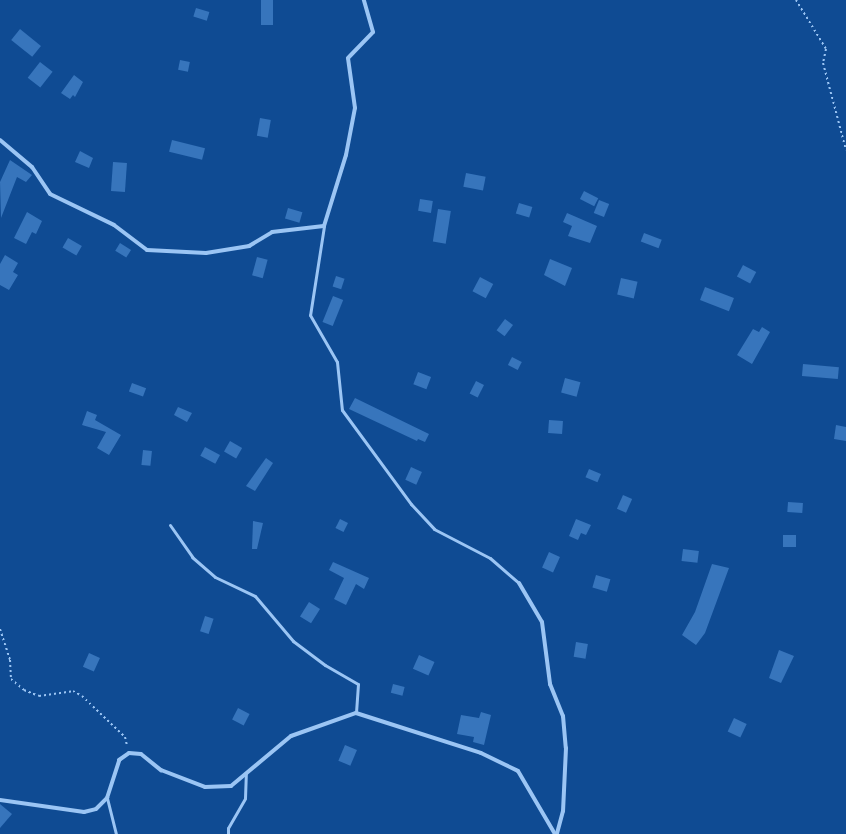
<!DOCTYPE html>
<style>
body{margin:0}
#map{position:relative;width:846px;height:834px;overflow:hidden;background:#0f4b93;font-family:Ubuntu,sans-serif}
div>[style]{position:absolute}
.building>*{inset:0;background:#3775bc;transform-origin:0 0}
.path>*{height:2px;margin-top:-1px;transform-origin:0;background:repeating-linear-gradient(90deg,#9bc5f4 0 2px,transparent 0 5px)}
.lane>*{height:3px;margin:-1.5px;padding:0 1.5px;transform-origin:1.5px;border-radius:1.5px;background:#9bc5f4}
.street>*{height:4px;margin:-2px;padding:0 2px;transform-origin:2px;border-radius:2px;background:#9bc5f4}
span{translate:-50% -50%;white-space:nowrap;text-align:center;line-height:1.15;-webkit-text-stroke:3.5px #0f4b93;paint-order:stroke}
</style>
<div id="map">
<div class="building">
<div style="left:261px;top:0;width:12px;height:25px"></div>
<div style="left:196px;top:8px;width:14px;height:9px;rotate:17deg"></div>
<div style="left:20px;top:29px;width:27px;height:14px;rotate:39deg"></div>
<div style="left:180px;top:60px;width:10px;height:10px;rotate:11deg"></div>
<div style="left:40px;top:62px;width:16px;height:20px;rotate:38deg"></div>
<div style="clip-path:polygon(74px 75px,83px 82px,75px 97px,73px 95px,70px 99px,61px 93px)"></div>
<div style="left:260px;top:118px;width:11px;height:18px;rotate:10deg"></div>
<div style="left:172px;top:140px;width:34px;height:12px;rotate:14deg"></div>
<div style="clip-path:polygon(80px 151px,93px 158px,89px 168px,75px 162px)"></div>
<div style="clip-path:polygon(10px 160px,32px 175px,26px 182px,17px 177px,1px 218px,0 182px)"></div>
<div style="left:113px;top:162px;width:14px;height:29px;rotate:4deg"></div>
<div style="left:466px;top:173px;width:20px;height:14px;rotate:11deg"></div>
<div style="left:584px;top:191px;width:16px;height:9px;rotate:27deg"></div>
<div style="left:420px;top:199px;width:13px;height:12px;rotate:9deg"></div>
<div style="left:599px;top:200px;width:11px;height:14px;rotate:22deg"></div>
<div style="left:519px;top:203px;width:14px;height:11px;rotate:17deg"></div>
<div style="left:288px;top:208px;width:15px;height:11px;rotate:16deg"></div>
<div style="left:438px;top:209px;width:13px;height:33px;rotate:9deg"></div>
<div style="clip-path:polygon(27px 212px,42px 221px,36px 234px,32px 232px,26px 244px,14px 238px)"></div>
<div style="clip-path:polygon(567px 213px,597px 226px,590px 243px,568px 236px,572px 226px,563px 222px)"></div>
<div style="left:644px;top:233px;width:19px;height:9px;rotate:21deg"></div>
<div style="left:68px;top:238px;width:16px;height:11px;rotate:30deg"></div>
<div style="left:120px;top:243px;width:13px;height:9px;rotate:32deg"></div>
<div style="clip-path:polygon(5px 255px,18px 263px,13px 272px,18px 275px,9px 290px,0 285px,0 264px)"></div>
<div style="left:257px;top:257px;width:11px;height:19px;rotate:15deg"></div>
<div style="clip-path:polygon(550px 259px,572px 268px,565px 286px,544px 275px)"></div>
<div style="left:743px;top:265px;width:15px;height:13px;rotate:28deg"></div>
<div style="left:336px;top:276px;width:9px;height:11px;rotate:18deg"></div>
<div style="left:480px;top:277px;width:15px;height:16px;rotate:28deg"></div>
<div style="left:621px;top:278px;width:17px;height:17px;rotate:13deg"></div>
<div style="left:705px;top:287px;width:31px;height:14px;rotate:21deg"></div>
<div style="left:333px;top:296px;width:11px;height:28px;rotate:22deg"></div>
<div style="left:505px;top:319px;width:10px;height:14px;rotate:37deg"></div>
<div style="clip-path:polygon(762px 327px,770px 332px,752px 364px,737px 355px,753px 329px,759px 332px)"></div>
<div style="left:512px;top:357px;width:11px;height:9px;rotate:27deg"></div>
<div style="left:803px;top:364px;width:36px;height:12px;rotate:5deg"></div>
<div style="left:418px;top:372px;width:14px;height:13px;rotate:21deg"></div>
<div style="left:565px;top:378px;width:16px;height:15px;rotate:15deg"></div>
<div style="left:476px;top:381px;width:9px;height:14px;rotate:27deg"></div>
<div style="left:132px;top:383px;width:15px;height:9px;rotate:20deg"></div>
<div style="clip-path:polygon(355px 398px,429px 434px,425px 442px,418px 439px,417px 441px,349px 409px)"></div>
<div style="clip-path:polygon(178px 407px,192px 413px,187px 422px,174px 415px)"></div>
<div style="clip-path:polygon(87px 411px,97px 415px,95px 420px,121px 435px,109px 455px,97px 448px,106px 432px,82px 425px)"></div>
<div style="left:549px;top:420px;width:14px;height:13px;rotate:4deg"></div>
<div style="clip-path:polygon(836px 425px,846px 427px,846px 441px,834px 439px)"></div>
<div style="left:230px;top:441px;width:14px;height:12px;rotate:30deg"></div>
<div style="left:205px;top:447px;width:17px;height:10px;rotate:28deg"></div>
<div style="left:143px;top:450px;width:9px;height:15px;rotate:6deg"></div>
<div style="clip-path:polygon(266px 458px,273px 463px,255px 491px,246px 486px)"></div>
<div style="left:411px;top:467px;width:12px;height:14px;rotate:24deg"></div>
<div style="left:589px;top:469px;width:13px;height:9px;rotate:23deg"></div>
<div style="left:623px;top:495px;width:10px;height:15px;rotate:24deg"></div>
<div style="left:788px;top:502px;width:15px;height:10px;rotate:4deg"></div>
<div style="left:340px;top:519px;width:9px;height:10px;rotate:27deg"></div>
<div style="clip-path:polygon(576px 519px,591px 525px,586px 535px,581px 533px,578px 540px,569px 536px)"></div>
<div style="clip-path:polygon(253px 521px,263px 523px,257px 549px,252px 549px)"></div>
<div style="left:783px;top:535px;width:13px;height:12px"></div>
<div style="left:683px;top:549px;width:16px;height:12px;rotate:7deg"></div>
<div style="left:549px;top:552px;width:12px;height:17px;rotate:24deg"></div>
<div style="clip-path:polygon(333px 562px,369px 578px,364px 589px,356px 584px,346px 605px,334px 599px,344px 578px,329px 570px)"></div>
<div style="clip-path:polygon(712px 564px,729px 568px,705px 633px,696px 645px,682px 635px,695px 612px)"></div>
<div style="left:596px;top:575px;width:15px;height:13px;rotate:16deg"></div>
<div style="left:309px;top:602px;width:13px;height:17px;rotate:32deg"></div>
<div style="left:205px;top:616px;width:9px;height:16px;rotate:18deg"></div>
<div style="left:576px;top:642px;width:12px;height:15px;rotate:9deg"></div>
<div style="clip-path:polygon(779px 650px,794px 656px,781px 683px,769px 678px)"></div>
<div style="left:89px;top:653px;width:12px;height:15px;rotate:24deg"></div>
<div style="left:419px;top:655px;width:17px;height:15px;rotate:24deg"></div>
<div style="left:393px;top:684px;width:12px;height:9px;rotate:14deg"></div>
<div style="left:238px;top:708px;width:13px;height:13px;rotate:27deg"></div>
<div style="clip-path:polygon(481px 712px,491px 715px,484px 745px,473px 742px,474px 737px,457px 734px,461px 715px,479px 718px)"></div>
<div style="left:734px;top:718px;width:14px;height:15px;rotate:25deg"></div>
<div style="left:345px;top:745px;width:13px;height:17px;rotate:23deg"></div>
<div style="clip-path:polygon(0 804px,12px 814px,0 828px)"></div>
</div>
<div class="path">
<div style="left:796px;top:0;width:57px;rotate:58.5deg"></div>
<div style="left:826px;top:49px;width:14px;rotate:102deg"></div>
<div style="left:823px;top:63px;width:90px;rotate:75.2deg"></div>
<div style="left:0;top:629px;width:33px;rotate:72deg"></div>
<div style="left:10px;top:660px;width:19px;rotate:87deg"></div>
<div style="left:11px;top:679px;width:17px;rotate:40deg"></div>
<div style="left:24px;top:690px;width:16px;rotate:22deg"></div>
<div style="left:39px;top:696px;width:34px;rotate:-8deg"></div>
<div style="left:73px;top:691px;width:10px;rotate:29deg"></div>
<div style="left:82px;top:696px;width:59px;rotate:43.6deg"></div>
<div style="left:125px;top:737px;width:9px;rotate:77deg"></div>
</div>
<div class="lane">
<div style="left:324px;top:226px;width:90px;rotate:98.9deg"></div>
<div style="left:310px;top:315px;width:54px;rotate:60.1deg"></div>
<div style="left:337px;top:362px;width:48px;rotate:84.1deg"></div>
<div style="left:342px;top:410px;width:117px;rotate:53.7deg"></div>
<div style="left:411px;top:504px;width:34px;rotate:47deg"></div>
<div style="left:434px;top:529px;width:63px;rotate:27.4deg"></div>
<div style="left:490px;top:558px;width:38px;rotate:41deg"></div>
<div style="left:170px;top:525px;width:39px;rotate:55deg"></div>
<div style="left:192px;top:557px;width:30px;rotate:41deg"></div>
<div style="left:215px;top:577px;width:44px;rotate:25.4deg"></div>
<div style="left:255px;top:596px;width:59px;rotate:49.8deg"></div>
<div style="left:293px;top:641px;width:40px;rotate:37deg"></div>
<div style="left:325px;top:665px;width:38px;rotate:30deg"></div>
<div style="left:358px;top:684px;width:29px;rotate:94deg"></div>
<div style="left:107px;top:798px;width:37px;rotate:76deg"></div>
<div style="left:228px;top:834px;width:6px;rotate:-90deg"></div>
<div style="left:228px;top:828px;width:34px;rotate:-60deg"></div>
<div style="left:245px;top:798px;width:25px;rotate:-88deg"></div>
</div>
<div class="street">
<div style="left:0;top:140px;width:42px;rotate:40.2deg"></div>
<div style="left:32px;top:167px;width:32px;rotate:56deg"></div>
<div style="left:50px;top:194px;width:71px;rotate:25.8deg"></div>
<div style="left:114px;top:225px;width:41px;rotate:37.1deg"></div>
<div style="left:147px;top:250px;width:59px;rotate:2.9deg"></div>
<div style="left:206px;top:253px;width:44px;rotate:-9.2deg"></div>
<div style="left:249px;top:246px;width:27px;rotate:-31deg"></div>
<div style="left:272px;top:232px;width:52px;rotate:-6.6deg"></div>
<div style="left:324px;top:226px;width:74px;rotate:-72.8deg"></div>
<div style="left:346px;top:155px;width:48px;rotate:-79.2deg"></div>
<div style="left:355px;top:108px;width:50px;rotate:-98deg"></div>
<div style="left:348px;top:58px;width:36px;rotate:-46deg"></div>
<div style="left:373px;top:32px;width:33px;rotate:-106deg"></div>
<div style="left:519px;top:583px;width:45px;rotate:59.5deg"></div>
<div style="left:542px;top:622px;width:63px;rotate:82.6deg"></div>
<div style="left:550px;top:684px;width:35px;rotate:68deg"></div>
<div style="left:563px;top:716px;width:32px;rotate:85deg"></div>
<div style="left:566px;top:748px;width:63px;rotate:92.7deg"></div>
<div style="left:563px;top:811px;width:24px;rotate:105deg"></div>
<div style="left:0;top:800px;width:85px;rotate:8.1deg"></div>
<div style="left:84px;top:812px;width:12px;rotate:-14deg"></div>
<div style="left:96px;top:809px;width:16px;rotate:-45deg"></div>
<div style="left:107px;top:798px;width:40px;rotate:-72deg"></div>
<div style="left:119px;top:760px;width:12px;rotate:-35deg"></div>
<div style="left:129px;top:753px;width:12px;rotate:5deg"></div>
<div style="left:141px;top:754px;width:26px;rotate:39deg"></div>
<div style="left:161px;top:770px;width:47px;rotate:21.1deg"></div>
<div style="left:205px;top:787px;width:26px;rotate:-2deg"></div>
<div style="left:231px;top:786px;width:78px;rotate:-39.8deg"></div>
<div style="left:291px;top:736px;width:69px;rotate:-19.5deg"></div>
<div style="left:356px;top:713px;width:131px;rotate:17.7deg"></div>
<div style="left:481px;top:753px;width:41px;rotate:25.9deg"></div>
<div style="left:518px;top:771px;width:73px;rotate:59.6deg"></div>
</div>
</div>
